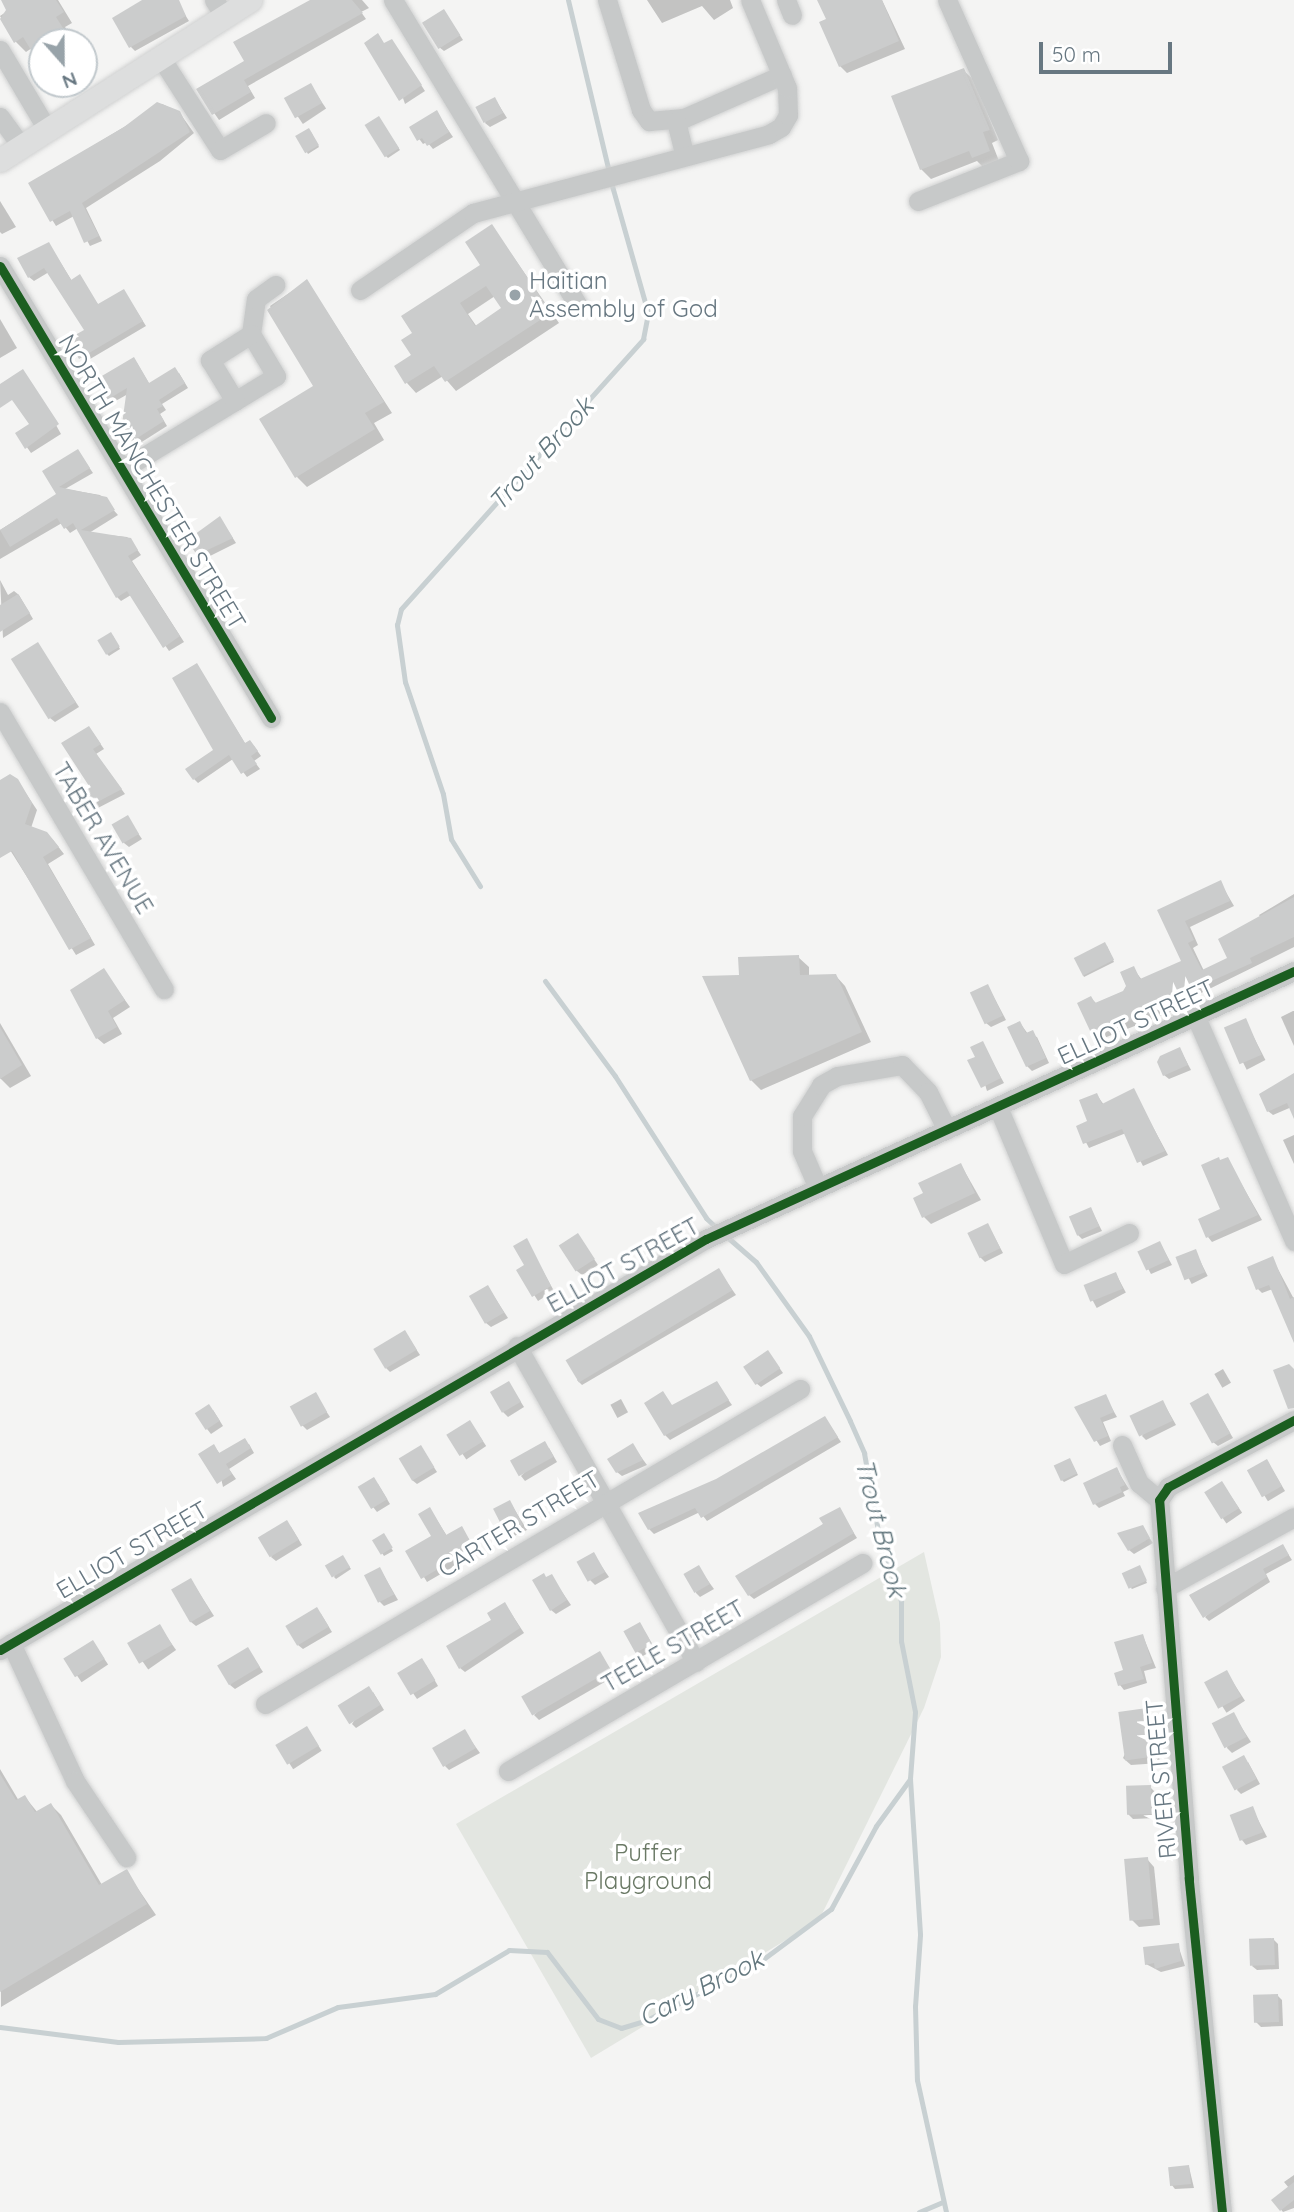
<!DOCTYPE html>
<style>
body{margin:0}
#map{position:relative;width:1294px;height:2212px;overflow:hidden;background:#f4f4f3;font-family:Quicksand,sans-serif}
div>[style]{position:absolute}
.green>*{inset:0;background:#e3e6e1}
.shadow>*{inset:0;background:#0003;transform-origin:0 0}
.stream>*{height:5px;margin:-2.5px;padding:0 2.5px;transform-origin:2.5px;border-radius:2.5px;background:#c8d0d2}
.building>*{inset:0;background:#cbcccc;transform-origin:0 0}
.roads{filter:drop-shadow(0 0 2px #d0d1d1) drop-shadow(0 0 2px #d0d1d1)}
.minor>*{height:19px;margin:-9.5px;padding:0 9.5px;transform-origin:9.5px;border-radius:9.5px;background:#c7c9c9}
.major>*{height:23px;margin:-11.5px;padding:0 11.5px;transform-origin:11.5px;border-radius:11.5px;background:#dddede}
.cycleway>*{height:9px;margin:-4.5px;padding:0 4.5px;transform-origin:4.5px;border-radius:4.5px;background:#1b5e20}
.dots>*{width:19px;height:19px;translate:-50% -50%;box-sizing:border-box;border:4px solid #fff;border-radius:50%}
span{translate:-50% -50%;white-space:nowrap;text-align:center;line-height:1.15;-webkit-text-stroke:7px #fff;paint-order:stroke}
.poi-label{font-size:24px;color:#677781}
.left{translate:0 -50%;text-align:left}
.street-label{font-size:24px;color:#677781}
.park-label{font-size:24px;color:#6a7965}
.water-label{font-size:26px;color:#63777e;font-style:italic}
.north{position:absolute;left:28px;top:28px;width:70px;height:70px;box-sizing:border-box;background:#fff;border:2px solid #c2c9cd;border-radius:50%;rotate:159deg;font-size:19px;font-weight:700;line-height:28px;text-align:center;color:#677781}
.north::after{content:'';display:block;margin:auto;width:24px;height:32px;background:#98a3a9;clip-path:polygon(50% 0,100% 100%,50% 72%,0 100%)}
.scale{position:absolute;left:1039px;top:42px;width:133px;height:32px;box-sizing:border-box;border:4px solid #677781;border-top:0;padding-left:9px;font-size:21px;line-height:24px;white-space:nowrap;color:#677781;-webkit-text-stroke:5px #fff;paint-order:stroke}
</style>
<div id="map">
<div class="green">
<div style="clip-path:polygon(924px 1552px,940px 1623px,941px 1657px,924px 1708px,819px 1920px,591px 2058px,456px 1824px)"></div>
</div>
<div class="shadow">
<div style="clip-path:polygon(3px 0,58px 0,72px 23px,65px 27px,74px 42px,42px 42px,42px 64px,32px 48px,26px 52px,16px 42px,0 16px,9px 10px)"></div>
<div style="clip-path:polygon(145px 0,176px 0,189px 21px,135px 51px,131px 47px)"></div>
<div style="clip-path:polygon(312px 0,362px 0,369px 8px,361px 12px,366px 19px,248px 86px,255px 98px,219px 120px,198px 90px,247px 62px)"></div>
<div style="clip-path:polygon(647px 0,730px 0,733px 8px,714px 20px,702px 6px,662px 23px)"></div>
<div style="clip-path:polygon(819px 0,882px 0,905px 49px,847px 73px,840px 66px,829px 19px)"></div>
<div style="clip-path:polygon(444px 11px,463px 40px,444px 51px,439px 47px)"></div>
<div style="clip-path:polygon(392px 41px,425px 91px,405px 104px,385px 45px)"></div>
<div style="clip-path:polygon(84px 58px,95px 76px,84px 83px)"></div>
<div style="clip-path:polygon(963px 70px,974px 80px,998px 140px,992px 143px,999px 161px,983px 167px,977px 161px,931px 179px,921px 169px)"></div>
<div style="clip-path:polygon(54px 84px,82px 84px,65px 95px)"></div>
<div style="left:311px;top:86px;width:27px;height:28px;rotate:56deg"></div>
<div style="clip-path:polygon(495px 99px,507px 118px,490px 127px,485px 123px)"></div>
<div style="clip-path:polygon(162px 104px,179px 112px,194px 133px,160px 161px,86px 208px,102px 241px,90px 246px,74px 216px,56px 226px,30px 184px)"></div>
<div style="clip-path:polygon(436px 112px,453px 137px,433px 149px,427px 142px,423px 144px,411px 128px)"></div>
<div style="clip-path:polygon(380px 120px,400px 150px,388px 158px,386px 156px)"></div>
<div style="clip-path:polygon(311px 132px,319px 147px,308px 154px,298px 137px)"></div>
<div style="clip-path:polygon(0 201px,16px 227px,2px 234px,0 232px)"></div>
<div style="clip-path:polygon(evenodd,492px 226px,559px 323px,456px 391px,443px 376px,416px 393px,407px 383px,414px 333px,482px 266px,492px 226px,495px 296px,503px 308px,477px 327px,468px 314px,495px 296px)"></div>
<div style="clip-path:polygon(49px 244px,72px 281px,99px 305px,124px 291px,146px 326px,85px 362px,81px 357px,86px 331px,49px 272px,34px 281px,29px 277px)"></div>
<div style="clip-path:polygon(307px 281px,392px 413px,374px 423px,384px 440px,307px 487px,297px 477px,316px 387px,270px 306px)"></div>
<div style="clip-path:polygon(0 319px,17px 348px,0 358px)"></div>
<div style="clip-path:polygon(137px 363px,150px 385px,179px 373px,188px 388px,162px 404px,166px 410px,160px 414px,167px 426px,137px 445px,128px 394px,112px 403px,108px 399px)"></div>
<div style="clip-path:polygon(42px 400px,61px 434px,31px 453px,17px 433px,32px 424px)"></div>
<div style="clip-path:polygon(78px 451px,93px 473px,65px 489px,100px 495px,118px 515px,89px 533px,127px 537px,132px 542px,141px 555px,132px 561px,184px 642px,169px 651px,131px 595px,121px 601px,117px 597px,78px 528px,70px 533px,62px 523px,0 559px,0 530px,58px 494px,44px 472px)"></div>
<div style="clip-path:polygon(220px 518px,236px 543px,204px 559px,198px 554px)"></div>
<div style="clip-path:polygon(0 580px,8px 595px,14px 591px,19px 595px,33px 619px,3px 638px)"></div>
<div style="clip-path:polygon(113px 636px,120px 649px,109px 656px,107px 654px)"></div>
<div style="clip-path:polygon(38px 644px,79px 707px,55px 722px,50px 718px)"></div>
<div style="clip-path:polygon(197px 665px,246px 745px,254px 746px,261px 756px,254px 761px,260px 769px,247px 777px,233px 759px,198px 783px,194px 779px,216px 750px)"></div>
<div style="clip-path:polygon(93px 733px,104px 749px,96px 754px,125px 794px,94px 810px,89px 806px)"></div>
<div style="clip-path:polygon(17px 780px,37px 810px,31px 828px,53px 840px,64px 854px,48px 864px,95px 945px,76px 955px,0 834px,0 783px)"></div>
<div style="clip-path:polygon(127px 817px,142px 839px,129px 847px,124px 843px)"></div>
<div style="clip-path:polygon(1220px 882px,1234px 906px,1190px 927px,1198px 945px,1193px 948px,1204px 971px,1229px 958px,1262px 920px,1259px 915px,1294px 894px,1294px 947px,1193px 997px,1196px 1002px,1099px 1040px,1079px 1003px,1091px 998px,1097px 1004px,1124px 992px,1133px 968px,1142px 980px,1183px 961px,1159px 911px)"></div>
<div style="clip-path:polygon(1107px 946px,1114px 962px,1084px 977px,1083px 975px)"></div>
<div style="clip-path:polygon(798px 957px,809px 967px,809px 976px,835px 975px,845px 986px,871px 1042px,761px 1090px,751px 1080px,740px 977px)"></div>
<div style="clip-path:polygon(104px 971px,130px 1007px,113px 1018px,122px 1034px,104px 1044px,97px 1038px)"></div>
<div style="clip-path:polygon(988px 986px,1006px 1020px,991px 1027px,986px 1023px)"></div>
<div style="clip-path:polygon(1293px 1011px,1294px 1011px,1294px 1046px,1281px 1017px)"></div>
<div style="left:1245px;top:1020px;width:45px;height:21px;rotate:63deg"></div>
<div style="clip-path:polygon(0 1023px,31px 1076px,10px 1088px,0 1078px)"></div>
<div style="clip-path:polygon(1020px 1023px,1028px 1034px,1037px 1037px,1049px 1063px,1032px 1071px,1027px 1066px)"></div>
<div style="clip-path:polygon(982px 1043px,1004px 1083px,987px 1091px,977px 1058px)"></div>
<div style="clip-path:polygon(1180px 1049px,1191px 1070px,1169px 1079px,1164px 1075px)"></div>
<div style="clip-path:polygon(1294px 1086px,1294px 1106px,1273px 1115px,1268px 1111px)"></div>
<div style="clip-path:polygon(1133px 1090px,1168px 1155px,1143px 1166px,1126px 1133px,1089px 1148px,1078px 1127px,1089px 1122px,1097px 1095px,1104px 1105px)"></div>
<div style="clip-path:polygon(1294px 1135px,1294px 1164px,1283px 1140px)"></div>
<div style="clip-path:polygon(1227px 1159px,1262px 1220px,1212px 1242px,1208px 1237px,1223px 1210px)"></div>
<div style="clip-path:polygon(961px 1165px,981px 1200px,931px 1224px,924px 1217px)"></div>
<div style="clip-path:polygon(1091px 1209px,1102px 1231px,1082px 1239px,1077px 1234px)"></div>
<div style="clip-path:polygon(988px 1225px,1003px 1253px,985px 1262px,980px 1257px)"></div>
<div style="clip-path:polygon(578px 1235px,598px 1265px,582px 1275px,577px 1271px)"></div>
<div style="clip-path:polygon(526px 1240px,554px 1291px,538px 1301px,518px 1270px,526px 1266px)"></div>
<div style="clip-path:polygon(1160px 1243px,1172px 1265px,1151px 1274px,1139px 1252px)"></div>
<div style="left:1195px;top:1251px;width:28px;height:18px;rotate:63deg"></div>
<div style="clip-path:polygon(1272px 1258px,1294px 1299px,1294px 1331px,1273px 1289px,1262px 1293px,1258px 1289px)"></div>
<div style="clip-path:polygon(719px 1271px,736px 1295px,582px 1385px,577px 1380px)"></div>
<div style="left:1116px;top:1274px;width:21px;height:33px;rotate:62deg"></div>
<div style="clip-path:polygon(488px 1287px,508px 1318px,491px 1327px,486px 1323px)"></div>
<div style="clip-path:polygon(405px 1332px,420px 1355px,390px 1372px,386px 1368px)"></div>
<div style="clip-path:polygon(768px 1352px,783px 1373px,761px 1387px,756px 1383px)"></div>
<div style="left:1223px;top:1369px;width:16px;height:10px;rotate:60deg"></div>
<div style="clip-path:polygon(509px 1383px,524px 1407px,508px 1417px,503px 1412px)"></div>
<div style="clip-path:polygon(717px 1384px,732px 1405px,670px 1440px,665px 1435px,673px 1407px)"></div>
<div style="clip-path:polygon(315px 1394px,330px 1417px,307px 1430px,302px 1425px)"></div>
<div style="clip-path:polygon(1208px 1395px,1233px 1438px,1218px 1446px,1213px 1442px)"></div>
<div style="clip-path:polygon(1105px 1396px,1117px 1417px,1103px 1422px,1111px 1441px,1100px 1446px,1076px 1408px)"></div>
<div style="left:621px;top:1399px;width:15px;height:12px;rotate:62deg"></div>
<div style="clip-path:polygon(1163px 1402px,1176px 1425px,1146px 1440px,1142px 1436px)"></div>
<div style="clip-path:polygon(213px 1410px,223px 1426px,211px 1434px,207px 1429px)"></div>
<div style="clip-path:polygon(825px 1418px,841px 1442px,707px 1521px,700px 1512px,654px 1534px,649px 1529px,716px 1480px)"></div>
<div style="left:470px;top:1422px;width:29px;height:24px;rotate:56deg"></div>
<div style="clip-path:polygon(249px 1444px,254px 1453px,229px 1469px,236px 1479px,223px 1487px,214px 1446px,220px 1454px)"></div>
<div style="clip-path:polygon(633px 1446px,647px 1465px,622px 1476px,617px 1472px)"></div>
<div style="clip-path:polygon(421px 1447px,437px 1472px,417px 1484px,412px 1480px)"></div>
<div style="clip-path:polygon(549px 1448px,557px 1462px,525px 1481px,521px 1476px)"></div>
<div style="left:1267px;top:1461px;width:35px;height:20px;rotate:59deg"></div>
<div style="clip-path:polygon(1071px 1462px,1078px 1475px,1064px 1482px,1062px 1480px)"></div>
<div style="clip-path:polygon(1117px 1470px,1129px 1489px,1123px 1492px,1125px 1496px,1099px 1508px,1095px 1504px)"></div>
<div style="left:1222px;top:1483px;width:36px;height:19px;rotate:56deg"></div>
<div style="clip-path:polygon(378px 1484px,390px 1504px,377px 1512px,373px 1507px)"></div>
<div style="clip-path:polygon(510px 1502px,527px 1530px,512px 1537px,508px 1533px)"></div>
<div style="clip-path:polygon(430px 1509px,447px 1536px,462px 1528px,477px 1553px,427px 1582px,408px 1551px,433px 1537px)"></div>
<div style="clip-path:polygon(839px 1509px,857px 1538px,754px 1599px,749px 1595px)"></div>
<div style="clip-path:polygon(291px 1527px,302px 1545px,276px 1561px,271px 1557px)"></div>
<div style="clip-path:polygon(1142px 1527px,1153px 1543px,1134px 1554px,1129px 1550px)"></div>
<div style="clip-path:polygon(385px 1537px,393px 1551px,384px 1556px,374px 1541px)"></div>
<div style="clip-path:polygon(1283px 1546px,1292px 1560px,1266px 1574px,1270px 1582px,1209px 1621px,1205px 1617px)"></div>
<div style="clip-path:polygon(593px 1554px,609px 1577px,595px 1585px,590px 1580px)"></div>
<div style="clip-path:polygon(344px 1559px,351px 1569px,336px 1579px,334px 1577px)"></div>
<div style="clip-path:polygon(698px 1567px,714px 1589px,700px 1597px,696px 1593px)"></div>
<div style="clip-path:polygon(380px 1569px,398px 1600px,384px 1606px,380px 1602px)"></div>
<div style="clip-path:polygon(1141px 1569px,1147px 1583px,1132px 1589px,1131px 1588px)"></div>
<div style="clip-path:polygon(551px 1576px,571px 1605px,556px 1614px,551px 1610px)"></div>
<div style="clip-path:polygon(191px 1580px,214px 1616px,196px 1626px,191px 1622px)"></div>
<div style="clip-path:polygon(505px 1604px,524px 1633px,465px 1672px,460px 1668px)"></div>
<div style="clip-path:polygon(321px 1614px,332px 1632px,303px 1649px,298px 1645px)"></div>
<div style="left:640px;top:1624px;width:29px;height:16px;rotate:59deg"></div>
<div style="left:160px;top:1627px;width:28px;height:34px;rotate:55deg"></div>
<div style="clip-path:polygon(1143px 1636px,1156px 1668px,1144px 1671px,1147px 1683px,1124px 1690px,1120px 1685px)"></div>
<div style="left:93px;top:1642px;width:27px;height:32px;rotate:56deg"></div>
<div style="clip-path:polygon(248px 1649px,263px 1672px,235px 1689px,230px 1685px)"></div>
<div style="clip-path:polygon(599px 1653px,615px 1676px,539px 1720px,534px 1715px)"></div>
<div style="clip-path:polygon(426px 1665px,438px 1686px,417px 1699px,400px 1674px)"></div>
<div style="left:1227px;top:1673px;width:33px;height:22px;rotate:57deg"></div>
<div style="clip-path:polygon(373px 1692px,384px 1710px,356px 1728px,352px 1724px)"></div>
<div style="clip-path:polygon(1146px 1710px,1154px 1717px,1160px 1763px,1131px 1765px,1123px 1758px)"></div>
<div style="clip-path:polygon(1233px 1714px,1251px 1742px,1232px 1753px,1227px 1748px)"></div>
<div style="left:307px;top:1728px;width:27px;height:34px;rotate:57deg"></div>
<div style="clip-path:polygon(464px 1731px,480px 1753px,449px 1770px,445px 1766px)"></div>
<div style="clip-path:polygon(1248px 1762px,1260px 1784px,1241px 1794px,1237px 1790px)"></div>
<div style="clip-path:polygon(0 1769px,19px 1801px,25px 1797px,38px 1813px,51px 1805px,61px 1815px,102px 1885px,126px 1871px,156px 1915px,1px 2007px)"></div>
<div style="clip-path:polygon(1150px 1787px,1155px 1792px,1156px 1818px,1133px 1819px,1128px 1814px)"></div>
<div style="clip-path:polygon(1252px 1808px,1267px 1837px,1246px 1845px,1242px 1840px)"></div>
<div style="clip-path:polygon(1147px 1859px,1154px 1867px,1160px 1925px,1139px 1927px,1132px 1920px)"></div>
<div style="clip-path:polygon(1273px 1939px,1278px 1944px,1279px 1969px,1257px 1970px,1252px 1966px)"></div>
<div style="clip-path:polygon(1178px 1945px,1185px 1966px,1161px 1972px,1146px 1964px)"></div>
<div style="clip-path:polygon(1277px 1995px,1282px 2000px,1283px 2026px,1261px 2027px,1256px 2022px)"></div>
<div style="clip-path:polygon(1189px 2167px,1194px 2188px,1175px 2189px,1171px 2184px)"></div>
<div style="clip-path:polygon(1294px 2175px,1294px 2208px,1283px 2212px,1274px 2201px,1289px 2188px,1284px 2182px)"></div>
</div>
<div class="stream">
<div style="left:568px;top:0;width:177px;rotate:76.6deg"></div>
<div style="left:480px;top:886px;width:55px;rotate:-121.7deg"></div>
<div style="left:451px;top:839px;width:46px;rotate:-100.1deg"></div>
<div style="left:443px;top:794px;width:118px;rotate:-108.7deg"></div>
<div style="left:405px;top:682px;width:58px;rotate:-98deg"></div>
<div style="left:397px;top:625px;width:16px;rotate:-76deg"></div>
<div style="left:401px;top:609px;width:363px;rotate:-48.1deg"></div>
<div style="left:643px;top:339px;width:26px;rotate:-79deg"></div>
<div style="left:648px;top:313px;width:136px;rotate:-105.8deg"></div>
<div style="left:545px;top:981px;width:118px;rotate:53.6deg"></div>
<div style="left:615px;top:1076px;width:169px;rotate:57.3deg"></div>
<div style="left:706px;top:1218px;width:18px;rotate:43deg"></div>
<div style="left:726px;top:1236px;width:40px;rotate:41deg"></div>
<div style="left:756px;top:1262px;width:91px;rotate:54.4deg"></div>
<div style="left:809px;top:1336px;width:94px;rotate:64.2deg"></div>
<div style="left:850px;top:1421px;width:35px;rotate:66deg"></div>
<div style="left:864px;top:1453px;width:79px;rotate:79.8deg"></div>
<div style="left:878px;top:1531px;width:74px;rotate:71.8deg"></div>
<div style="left:901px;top:1601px;width:40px;rotate:90deg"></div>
<div style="left:901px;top:1641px;width:72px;rotate:78.8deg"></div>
<div style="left:915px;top:1712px;width:67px;rotate:94.3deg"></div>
<div style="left:910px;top:1779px;width:156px;rotate:86.3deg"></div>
<div style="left:920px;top:1935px;width:71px;rotate:94deg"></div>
<div style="left:915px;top:2006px;width:74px;rotate:88.5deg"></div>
<div style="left:917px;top:2080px;width:135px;rotate:77.6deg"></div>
<div style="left:0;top:2027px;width:119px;rotate:7.2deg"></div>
<div style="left:118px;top:2042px;width:148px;rotate:-1.5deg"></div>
<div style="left:266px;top:2038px;width:78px;rotate:-23.3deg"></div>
<div style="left:338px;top:2007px;width:98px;rotate:-7.6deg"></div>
<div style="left:435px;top:1994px;width:86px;rotate:-30.7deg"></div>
<div style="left:509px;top:1950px;width:38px;rotate:3deg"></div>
<div style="left:547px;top:1952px;width:84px;rotate:52.7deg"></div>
<div style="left:598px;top:2019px;width:25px;rotate:21deg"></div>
<div style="left:621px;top:2028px;width:27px;rotate:-17deg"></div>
<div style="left:647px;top:2020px;width:130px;rotate:-27.6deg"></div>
<div style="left:762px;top:1960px;width:86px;rotate:-36.5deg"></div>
<div style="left:831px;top:1909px;width:94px;rotate:-61.5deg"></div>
<div style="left:876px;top:1826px;width:58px;rotate:-54.1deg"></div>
<div style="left:919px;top:2212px;width:25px;rotate:-23deg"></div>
</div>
<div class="building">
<div style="clip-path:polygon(1px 0,56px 0,64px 12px,56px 17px,72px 42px,42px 42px,42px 68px,23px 37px,14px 43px,0 19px,6px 10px)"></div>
<div style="clip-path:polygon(142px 0,179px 0,186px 16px,129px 48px,112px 18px)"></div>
<div style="clip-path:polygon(310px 0,352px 0,363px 13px,244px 80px,251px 92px,212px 115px,196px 89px,244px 61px,233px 42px)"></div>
<div style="clip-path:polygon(817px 0,882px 0,899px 41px,839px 67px,819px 22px,826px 19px)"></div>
<div style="left:444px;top:9px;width:31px;height:26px;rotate:58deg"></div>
<div style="clip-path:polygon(378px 33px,384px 43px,392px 39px,422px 85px,399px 101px,364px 43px)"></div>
<div style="clip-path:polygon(964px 68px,990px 130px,983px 132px,990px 151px,972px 158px,969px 151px,920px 170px,891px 96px)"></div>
<div style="left:311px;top:83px;width:23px;height:31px;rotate:61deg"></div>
<div style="left:495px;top:97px;width:18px;height:22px;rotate:63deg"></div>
<div style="clip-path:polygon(157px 102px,180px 111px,190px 132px,82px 203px,99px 236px,84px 243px,70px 211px,50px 222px,28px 183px,124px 127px)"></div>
<div style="clip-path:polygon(437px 110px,449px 132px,427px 146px,422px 138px,417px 141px,409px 127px)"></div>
<div style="left:379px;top:116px;width:38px;height:17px;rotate:58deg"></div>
<div style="left:309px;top:128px;width:20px;height:16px;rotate:60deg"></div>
<div style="clip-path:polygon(evenodd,492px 224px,551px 313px,445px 382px,434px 366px,405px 384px,394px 366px,411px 355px,401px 340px,412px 333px,401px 316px,480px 265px,465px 242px,492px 224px,486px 286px,501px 308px,475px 326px,460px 303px,486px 286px)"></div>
<div style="clip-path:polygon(49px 242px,71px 280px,80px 274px,98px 304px,124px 289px,143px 321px,79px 359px,68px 339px,84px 330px,44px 268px,28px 278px,17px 258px)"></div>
<div style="clip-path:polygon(307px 279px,384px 402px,365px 413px,375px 429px,295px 478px,259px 419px,313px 386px,267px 310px)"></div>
<div style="clip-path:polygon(134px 357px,149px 383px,175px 367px,185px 383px,159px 400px,163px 406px,157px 409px,164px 421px,131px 442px,122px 424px,127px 388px,107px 400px,95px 380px)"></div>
<div style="clip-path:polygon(23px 369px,59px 424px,25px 449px,15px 433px,29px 424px,12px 400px,0 408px,0 384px)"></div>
<div style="clip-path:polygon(78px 449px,90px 468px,59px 487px,107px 497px,115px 510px,81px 530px,131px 538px,138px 550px,128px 556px,180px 636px,163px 648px,127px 591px,116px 598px,73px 523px,64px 529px,57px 518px,10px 547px,0 530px,56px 494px,42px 471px)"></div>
<div style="clip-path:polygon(220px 516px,233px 538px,197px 555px,187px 540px)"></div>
<div style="clip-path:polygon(18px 594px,30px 613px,0 632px,0 605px)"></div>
<div style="left:111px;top:632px;width:17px;height:16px;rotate:59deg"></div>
<div style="left:38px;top:642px;width:71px;height:32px;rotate:58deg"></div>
<div style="clip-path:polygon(197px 663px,245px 743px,250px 740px,258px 751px,251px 756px,257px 764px,241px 774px,229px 755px,193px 780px,185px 769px,213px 750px,172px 678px)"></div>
<div style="clip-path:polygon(89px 726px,101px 744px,93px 749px,122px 789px,88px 807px,79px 792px,89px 786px,61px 743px)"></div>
<div style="clip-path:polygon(10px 774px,18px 779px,32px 803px,25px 824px,47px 832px,59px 847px,43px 857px,91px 938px,69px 950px,12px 851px,0 858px,0 780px)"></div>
<div style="left:128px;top:815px;width:22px;height:19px;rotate:60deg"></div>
<div style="clip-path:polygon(1221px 880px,1230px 901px,1185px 921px,1194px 940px,1188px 943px,1202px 970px,1227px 958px,1218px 939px,1294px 897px,1294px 937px,1250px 958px,1252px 963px,1189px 991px,1192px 997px,1092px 1035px,1077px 1003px,1091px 996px,1095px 1003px,1123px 991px,1126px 986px,1120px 972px,1134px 966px,1140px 979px,1181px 961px,1157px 910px)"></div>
<div style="left:1105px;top:942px;width:20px;height:35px;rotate:63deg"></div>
<div style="clip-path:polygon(799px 955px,800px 975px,836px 974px,862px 1032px,750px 1081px,702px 976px,739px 975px,738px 957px)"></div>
<div style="clip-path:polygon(104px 968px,125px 1000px,108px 1011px,117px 1027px,96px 1039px,70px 990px)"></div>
<div style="left:988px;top:984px;width:35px;height:20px;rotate:65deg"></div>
<div style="left:1246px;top:1018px;width:40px;height:24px;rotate:67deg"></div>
<div style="clip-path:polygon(1020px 1021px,1026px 1033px,1033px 1030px,1046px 1058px,1026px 1067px,1007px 1027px)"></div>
<div style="clip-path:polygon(0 1027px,22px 1065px,0 1079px)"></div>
<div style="clip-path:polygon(983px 1041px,1001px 1078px,981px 1088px,967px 1060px,975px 1057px,970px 1047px)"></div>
<div style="clip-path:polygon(1180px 1047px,1188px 1065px,1163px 1076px,1157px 1062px,1160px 1056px)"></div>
<div style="clip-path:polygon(1294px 1073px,1294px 1119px,1287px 1103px,1267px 1112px,1259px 1094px)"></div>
<div style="clip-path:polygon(1134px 1088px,1165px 1151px,1137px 1163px,1122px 1129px,1083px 1144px,1076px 1126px,1087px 1121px,1079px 1100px,1097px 1093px,1102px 1104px)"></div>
<div style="clip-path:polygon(1219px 1157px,1220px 1160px,1228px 1157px,1258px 1215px,1206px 1238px,1198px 1219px,1220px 1209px,1201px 1165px)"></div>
<div style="clip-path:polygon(961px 1163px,975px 1193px,922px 1218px,913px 1198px,923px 1193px,918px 1183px)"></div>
<div style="left:1091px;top:1207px;width:21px;height:24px;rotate:67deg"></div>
<div style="left:988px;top:1223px;width:28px;height:23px;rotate:64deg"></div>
<div style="left:578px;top:1233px;width:31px;height:23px;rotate:57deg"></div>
<div style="clip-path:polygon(527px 1238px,551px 1286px,532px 1297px,516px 1270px,524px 1265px,513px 1246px)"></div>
<div style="left:1160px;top:1241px;width:21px;height:25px;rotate:65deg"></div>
<div style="left:1196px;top:1249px;width:25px;height:22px;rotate:69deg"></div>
<div style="clip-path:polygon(1273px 1256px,1290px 1299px,1294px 1297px,1294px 1343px,1269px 1285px,1256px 1290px,1247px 1267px)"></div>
<div style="left:719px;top:1268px;width:26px;height:179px;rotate:59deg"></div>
<div style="left:1116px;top:1272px;width:18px;height:35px;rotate:68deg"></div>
<div style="left:488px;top:1285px;width:32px;height:22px;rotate:60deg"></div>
<div style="left:405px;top:1330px;width:23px;height:37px;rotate:59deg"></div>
<div style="left:768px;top:1350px;width:22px;height:30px;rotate:56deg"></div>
<div style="clip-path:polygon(1289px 1364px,1294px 1369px,1294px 1408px,1288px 1409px,1273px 1370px)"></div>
<div style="left:509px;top:1381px;width:24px;height:22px;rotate:60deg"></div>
<div style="clip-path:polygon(717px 1381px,729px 1400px,664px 1436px,644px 1403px,663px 1391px,672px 1405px)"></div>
<div style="left:316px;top:1392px;width:23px;height:30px;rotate:61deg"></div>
<div style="left:1208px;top:1393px;width:46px;height:21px;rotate:61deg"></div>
<div style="clip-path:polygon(1106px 1394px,1114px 1412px,1100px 1418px,1108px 1436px,1094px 1442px,1074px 1407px)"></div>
<div style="left:1163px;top:1400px;width:23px;height:37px;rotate:65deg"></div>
<div style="left:209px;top:1404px;width:20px;height:17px;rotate:57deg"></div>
<div style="clip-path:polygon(825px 1416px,838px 1437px,701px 1518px,695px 1508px,648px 1530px,638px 1513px,716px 1479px)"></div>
<div style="left:470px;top:1420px;width:25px;height:28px;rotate:58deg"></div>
<div style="clip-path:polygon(245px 1438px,251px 1448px,226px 1464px,232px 1474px,217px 1484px,198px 1454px,214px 1444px,219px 1453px)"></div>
<div style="left:545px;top:1441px;width:18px;height:40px;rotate:61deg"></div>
<div style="clip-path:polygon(633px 1443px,643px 1460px,616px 1473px,607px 1459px)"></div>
<div style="left:421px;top:1445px;width:26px;height:26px;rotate:59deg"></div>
<div style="left:1070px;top:1458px;width:17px;height:18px;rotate:65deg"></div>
<div style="left:1267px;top:1459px;width:31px;height:23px;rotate:61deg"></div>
<div style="clip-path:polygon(1117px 1467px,1125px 1485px,1120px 1487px,1122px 1492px,1093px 1505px,1083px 1483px)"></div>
<div style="left:374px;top:1477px;width:26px;height:19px;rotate:59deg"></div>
<div style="left:1222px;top:1481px;width:32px;height:21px;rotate:58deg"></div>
<div style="left:510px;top:1500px;width:28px;height:19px;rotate:63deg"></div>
<div style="clip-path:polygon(430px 1507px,446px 1535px,462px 1526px,474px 1548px,421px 1579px,405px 1551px,431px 1536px,418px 1514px)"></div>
<div style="clip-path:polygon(840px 1507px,854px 1533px,748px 1596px,735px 1576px,823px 1524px,819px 1518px)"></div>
<div style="left:287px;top:1520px;width:23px;height:34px;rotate:59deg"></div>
<div style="clip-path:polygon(1143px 1525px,1150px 1538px,1128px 1551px,1117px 1533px)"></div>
<div style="left:384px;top:1533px;width:17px;height:14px;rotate:59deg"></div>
<div style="clip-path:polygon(1283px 1544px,1289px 1555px,1263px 1569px,1267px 1577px,1203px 1618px,1189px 1595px)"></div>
<div style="left:594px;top:1552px;width:23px;height:20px;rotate:61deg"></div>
<div style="left:343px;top:1555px;width:14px;height:21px;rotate:60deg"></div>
<div style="left:699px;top:1565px;width:22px;height:18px;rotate:60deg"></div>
<div style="left:1140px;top:1565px;width:17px;height:20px;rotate:66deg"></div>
<div style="left:380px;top:1567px;width:31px;height:18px;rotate:63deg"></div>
<div style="clip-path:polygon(544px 1573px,546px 1577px,552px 1574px,567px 1600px,550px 1611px,532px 1580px)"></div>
<div style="left:191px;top:1578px;width:38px;height:23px;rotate:60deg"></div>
<div style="clip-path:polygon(505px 1602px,520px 1628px,459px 1669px,446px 1646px,491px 1620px,487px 1613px)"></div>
<div style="left:317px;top:1607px;width:23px;height:37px;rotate:59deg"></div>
<div style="left:640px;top:1622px;width:25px;height:19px;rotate:61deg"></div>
<div style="left:160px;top:1624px;width:24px;height:38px;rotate:60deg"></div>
<div style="clip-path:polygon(1143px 1634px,1152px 1663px,1140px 1667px,1144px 1679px,1118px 1686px,1114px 1673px,1123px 1670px,1114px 1642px)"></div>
<div style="left:93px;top:1640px;width:22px;height:35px;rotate:58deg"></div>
<div style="left:248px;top:1647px;width:23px;height:36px;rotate:59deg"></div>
<div style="left:600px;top:1651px;width:22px;height:91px;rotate:60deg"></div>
<div style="left:422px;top:1658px;width:26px;height:29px;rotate:59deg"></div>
<div style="left:1227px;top:1670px;width:30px;height:26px;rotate:62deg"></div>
<div style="left:369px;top:1686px;width:22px;height:37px;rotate:58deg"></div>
<div style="left:1147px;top:1708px;width:49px;height:29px;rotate:82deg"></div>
<div style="left:1234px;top:1712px;width:28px;height:25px;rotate:63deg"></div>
<div style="left:307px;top:1726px;width:23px;height:37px;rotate:59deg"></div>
<div style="left:465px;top:1729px;width:22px;height:38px;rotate:60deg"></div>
<div style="left:1244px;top:1755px;width:27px;height:25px;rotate:62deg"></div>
<div style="clip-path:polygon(0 1774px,16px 1800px,25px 1795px,35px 1812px,51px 1803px,99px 1885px,127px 1869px,147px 1904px,0 1992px)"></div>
<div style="left:1151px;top:1785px;width:29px;height:25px;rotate:88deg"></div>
<div style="left:1253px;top:1806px;width:28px;height:25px;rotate:69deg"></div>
<div style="left:1148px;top:1857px;width:62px;height:24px;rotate:85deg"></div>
<div style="left:1274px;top:1938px;width:27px;height:25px;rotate:88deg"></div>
<div style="clip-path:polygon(1179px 1943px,1181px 1961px,1155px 1969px,1154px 1963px,1145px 1965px,1143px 1947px)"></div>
<div style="left:1278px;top:1994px;width:28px;height:25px;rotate:88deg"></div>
<div style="left:1189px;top:2165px;width:19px;height:21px;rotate:84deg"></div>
<div style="clip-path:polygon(1294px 2182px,1294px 2200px,1280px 2211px,1271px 2200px)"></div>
</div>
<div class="roads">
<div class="minor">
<div style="left:214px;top:0;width:20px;rotate:57deg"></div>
<div style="left:393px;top:0;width:357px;rotate:58.8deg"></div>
<div style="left:607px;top:0;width:115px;rotate:72.8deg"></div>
<div style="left:641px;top:110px;width:14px;rotate:54deg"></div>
<div style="left:649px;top:121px;width:35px;rotate:-5deg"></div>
<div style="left:684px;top:118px;width:107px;rotate:-23.7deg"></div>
<div style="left:786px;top:0;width:16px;rotate:68deg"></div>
<div style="left:0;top:50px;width:94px;rotate:59.3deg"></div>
<div style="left:161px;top:58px;width:109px;rotate:57.3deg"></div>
<div style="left:220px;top:150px;width:53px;rotate:-30.4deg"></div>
<div style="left:0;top:117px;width:37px;rotate:54deg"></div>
<div style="left:676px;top:121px;width:36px;rotate:76deg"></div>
<div style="left:918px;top:201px;width:109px;rotate:-21.6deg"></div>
<div style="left:1019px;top:161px;width:176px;rotate:-114.1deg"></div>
<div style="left:0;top:266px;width:527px;rotate:59.05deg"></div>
<div style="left:360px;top:290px;width:137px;rotate:-34.3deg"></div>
<div style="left:473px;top:213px;width:306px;rotate:-14.9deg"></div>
<div style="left:769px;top:134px;width:14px;rotate:-30deg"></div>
<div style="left:781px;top:127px;width:14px;rotate:-60deg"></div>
<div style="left:788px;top:115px;width:27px;rotate:-92deg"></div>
<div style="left:787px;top:88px;width:95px;rotate:-112.8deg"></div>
<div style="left:251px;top:334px;width:35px;rotate:-82deg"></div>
<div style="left:256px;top:299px;width:24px;rotate:-36deg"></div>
<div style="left:123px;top:469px;width:131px;rotate:-31.3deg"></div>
<div style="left:235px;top:401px;width:48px;rotate:-31.4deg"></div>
<div style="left:276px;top:376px;width:49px;rotate:-120.8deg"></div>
<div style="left:251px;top:334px;width:49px;rotate:147.6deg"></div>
<div style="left:210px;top:360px;width:48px;rotate:58.6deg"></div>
<div style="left:0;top:712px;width:322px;rotate:59.4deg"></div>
<div style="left:1195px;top:1015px;width:247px;rotate:66.3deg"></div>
<div style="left:998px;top:1107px;width:170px;rotate:67.2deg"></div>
<div style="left:1064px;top:1264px;width:72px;rotate:-25.5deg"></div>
<div style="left:818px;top:1188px;width:40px;rotate:-113.4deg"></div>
<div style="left:802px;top:1151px;width:35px;rotate:-90deg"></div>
<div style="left:802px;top:1116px;width:36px;rotate:-58deg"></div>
<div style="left:821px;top:1085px;width:18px;rotate:-29deg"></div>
<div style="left:837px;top:1076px;width:66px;rotate:-9.6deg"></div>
<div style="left:902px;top:1065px;width:37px;rotate:46deg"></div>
<div style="left:928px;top:1092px;width:42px;rotate:63.4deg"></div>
<div style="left:517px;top:1346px;width:363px;rotate:60.5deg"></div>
<div style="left:1122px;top:1445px;width:42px;rotate:65.9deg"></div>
<div style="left:1139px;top:1483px;width:26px;rotate:40deg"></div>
<div style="left:1165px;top:1588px;width:147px;rotate:-28.8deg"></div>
<div style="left:11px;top:1643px;width:152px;rotate:65.1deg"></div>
<div style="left:75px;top:1781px;width:92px;rotate:56.1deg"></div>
<div style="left:0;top:1650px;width:817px;rotate:-30.21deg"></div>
<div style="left:706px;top:1239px;width:646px;rotate:-24.5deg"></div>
<div style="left:265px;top:1704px;width:621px;rotate:-30.49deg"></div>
<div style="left:508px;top:1771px;width:411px;rotate:-30.4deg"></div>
<div style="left:1222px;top:2212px;width:335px;rotate:-95.7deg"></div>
<div style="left:1189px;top:1879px;width:380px;rotate:-94.5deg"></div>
<div style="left:1159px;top:1500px;width:16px;rotate:-55deg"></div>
<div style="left:1168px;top:1487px;width:143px;rotate:-28deg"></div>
</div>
<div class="major">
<div style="left:0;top:160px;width:297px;rotate:-32.6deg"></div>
</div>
</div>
<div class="cycleway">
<div style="left:0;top:266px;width:527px;rotate:59.05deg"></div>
<div style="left:0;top:1650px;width:817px;rotate:-30.21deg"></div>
<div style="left:706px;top:1239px;width:646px;rotate:-24.5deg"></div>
<div style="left:1222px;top:2212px;width:335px;rotate:-95.7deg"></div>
<div style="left:1189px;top:1879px;width:380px;rotate:-94.5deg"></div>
<div style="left:1159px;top:1500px;width:16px;rotate:-55deg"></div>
<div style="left:1168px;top:1487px;width:143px;rotate:-28deg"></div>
</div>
<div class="dots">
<div style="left:515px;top:295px;background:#98a3a9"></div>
</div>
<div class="poi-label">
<span class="left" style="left:529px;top:295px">Haitian<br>Assembly of God</span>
</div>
<div class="street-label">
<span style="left:152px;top:482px;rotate:59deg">NORTH MANCHESTER STREET</span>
<span style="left:103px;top:838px;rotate:59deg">TABER AVENUE</span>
<span style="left:1136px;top:1022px;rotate:-25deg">ELLIOT STREET</span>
<span style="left:623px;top:1265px;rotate:-29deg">ELLIOT STREET</span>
<span style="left:519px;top:1524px;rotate:-31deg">CARTER STREET</span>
<span style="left:132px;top:1550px;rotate:-30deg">ELLIOT STREET</span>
<span style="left:673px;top:1646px;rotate:-30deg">TEELE STREET</span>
<span style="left:1161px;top:1779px;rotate:-95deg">RIVER STREET</span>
</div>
<div class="park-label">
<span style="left:648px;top:1867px">Puffer<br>Playground</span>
</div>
<div class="water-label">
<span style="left:541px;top:454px;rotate:-48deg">Trout Brook</span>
<span style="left:881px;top:1528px;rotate:76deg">Trout Brook</span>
<span style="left:701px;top:1988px;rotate:-27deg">Cary Brook</span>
</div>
<div class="north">N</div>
<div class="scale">50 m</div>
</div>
